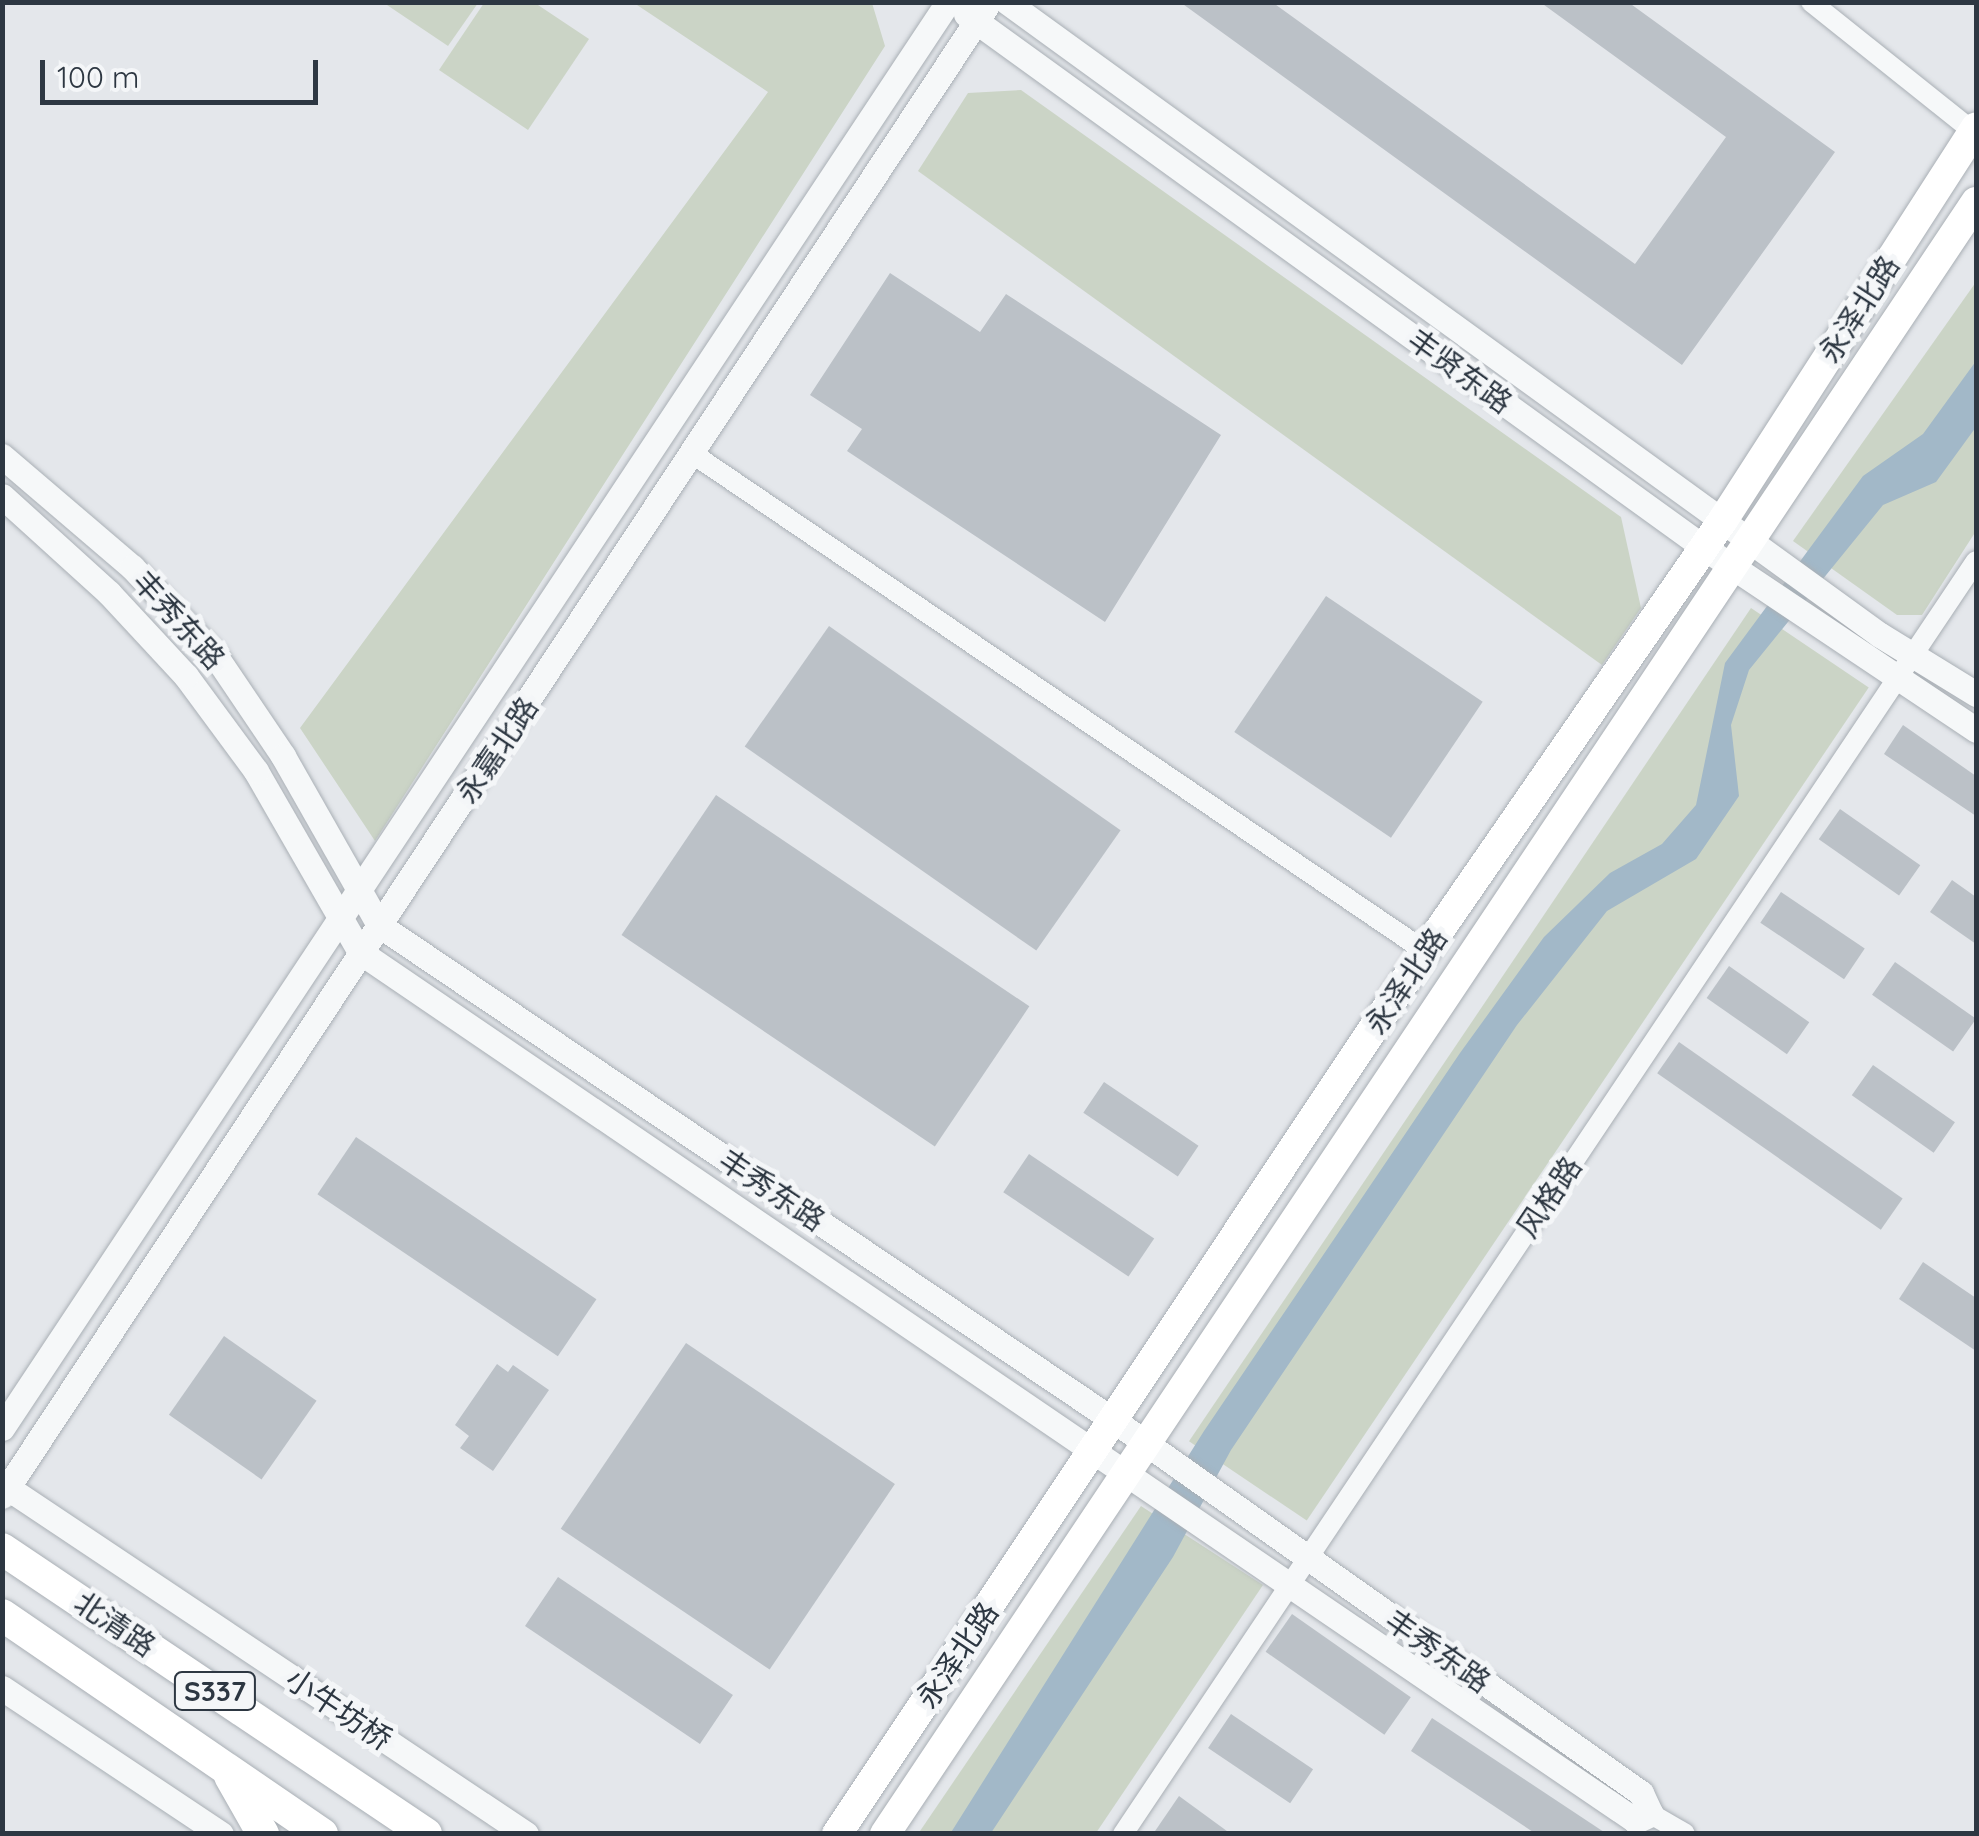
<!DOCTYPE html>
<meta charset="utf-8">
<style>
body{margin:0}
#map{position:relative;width:1979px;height:1836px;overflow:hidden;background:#e4e7eb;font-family:Quicksand,"Noto Sans SC",sans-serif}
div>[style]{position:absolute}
.green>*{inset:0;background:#cbd4c6;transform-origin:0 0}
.water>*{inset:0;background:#a2b8c8}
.building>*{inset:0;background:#bbc1c7;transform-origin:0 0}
.roads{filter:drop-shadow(0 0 2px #a9afb5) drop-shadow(0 0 2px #a9afb5)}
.minor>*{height:20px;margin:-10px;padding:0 10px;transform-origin:10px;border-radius:10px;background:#f6f8f9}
.tertiary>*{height:25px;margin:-12.5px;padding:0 12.5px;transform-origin:12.5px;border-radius:12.5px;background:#f6f8f9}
.secondary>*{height:30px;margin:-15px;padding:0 15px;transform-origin:15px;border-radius:15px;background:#fff}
.primary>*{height:32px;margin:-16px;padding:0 16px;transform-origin:16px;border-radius:16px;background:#fff}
span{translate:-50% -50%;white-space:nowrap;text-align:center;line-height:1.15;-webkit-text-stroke:10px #f4f6f8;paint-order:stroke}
.shield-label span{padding:2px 8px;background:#f4f6f8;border:2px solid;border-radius:8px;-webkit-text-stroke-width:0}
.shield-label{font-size:28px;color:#2d3742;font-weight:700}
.street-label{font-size:30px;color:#2d3742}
.frame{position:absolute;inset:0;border:5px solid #2d3742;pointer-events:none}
.scale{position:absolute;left:40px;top:60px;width:278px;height:45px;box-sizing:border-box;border:5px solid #2d3742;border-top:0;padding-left:12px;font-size:30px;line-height:35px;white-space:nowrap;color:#2d3742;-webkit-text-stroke:8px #f4f6f8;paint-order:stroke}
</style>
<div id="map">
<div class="green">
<div style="clip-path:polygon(384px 3px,478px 2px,478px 3px,448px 46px)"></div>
<div style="clip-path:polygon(484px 3px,535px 3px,589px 39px,528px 130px,439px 70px)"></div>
<div style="clip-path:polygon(634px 3px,872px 3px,885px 46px,375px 841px,300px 728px,768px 92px)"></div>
<div style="clip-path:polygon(1021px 90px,1621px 517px,1641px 608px,1602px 665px,918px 171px,968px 93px)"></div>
<div style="clip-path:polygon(1976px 282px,1976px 531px,1922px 615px,1897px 615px,1793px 541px)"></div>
<div style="left:1751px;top:608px;width:142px;height:1005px;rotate:34deg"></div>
<div style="clip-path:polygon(1141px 1506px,1263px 1585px,1096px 1833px,918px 1834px)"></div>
</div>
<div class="water">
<div style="clip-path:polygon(1976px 361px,1976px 427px,1936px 482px,1883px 505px,1749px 670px,1731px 725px,1739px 796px,1696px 859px,1607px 911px,1517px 1025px,1231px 1450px,1173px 1557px,991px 1833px,950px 1834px,1204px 1431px,1460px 1053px,1544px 937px,1610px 873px,1662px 844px,1696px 805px,1725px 663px,1863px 476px,1923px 434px)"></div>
</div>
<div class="building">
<div style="clip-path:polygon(1180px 2px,1272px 2px,1635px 264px,1726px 137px,1540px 2px,1628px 2px,1835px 152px,1682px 365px)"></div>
<div style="clip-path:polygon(890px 273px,980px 332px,1006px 294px,1221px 435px,1105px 622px,847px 451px,862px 429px,810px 395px)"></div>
<div style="left:1326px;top:596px;width:189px;height:164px;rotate:34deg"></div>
<div style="left:829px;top:626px;width:356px;height:147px;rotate:35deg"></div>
<div style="clip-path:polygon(1903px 725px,1976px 776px,1976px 816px,1884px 754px)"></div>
<div style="left:716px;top:795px;width:378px;height:169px;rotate:34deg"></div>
<div style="left:1840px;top:809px;width:98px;height:37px;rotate:35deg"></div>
<div style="clip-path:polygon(1952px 880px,1976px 897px,1976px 944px,1930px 912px)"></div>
<div style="left:1781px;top:892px;width:101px;height:37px;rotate:34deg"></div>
<div style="left:1895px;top:962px;width:99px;height:40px;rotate:35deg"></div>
<div style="left:1729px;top:966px;width:98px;height:39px;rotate:35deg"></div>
<div style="left:1679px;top:1042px;width:273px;height:38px;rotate:35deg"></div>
<div style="left:1873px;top:1065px;width:100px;height:37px;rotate:35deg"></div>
<div style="left:1104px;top:1082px;width:114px;height:37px;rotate:34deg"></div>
<div style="left:356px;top:1137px;width:290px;height:69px;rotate:34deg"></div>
<div style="left:1029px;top:1154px;width:151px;height:46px;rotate:34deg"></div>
<div style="clip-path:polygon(1923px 1262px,1976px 1298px,1976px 1351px,1899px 1299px)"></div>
<div style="left:224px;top:1336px;width:113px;height:96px;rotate:35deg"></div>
<div style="left:686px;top:1343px;width:252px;height:224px;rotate:34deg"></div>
<div style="clip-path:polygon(497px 1364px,508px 1372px,513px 1365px,549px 1390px,493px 1471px,460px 1448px,469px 1436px,455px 1425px)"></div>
<div style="left:558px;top:1577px;width:211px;height:59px;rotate:34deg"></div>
<div style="left:1292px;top:1614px;width:145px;height:46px;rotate:35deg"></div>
<div style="left:1231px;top:1714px;width:99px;height:41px;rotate:34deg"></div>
<div style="clip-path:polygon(1432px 1718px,1607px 1834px,1536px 1834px,1411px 1751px)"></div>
<div style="clip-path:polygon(1179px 1796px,1231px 1834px,1153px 1834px)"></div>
</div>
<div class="roads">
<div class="minor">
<div style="left:1811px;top:2px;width:208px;rotate:38.6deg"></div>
<div style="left:693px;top:454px;width:885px;rotate:34.18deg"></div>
<div style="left:1651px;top:1814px;width:39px;rotate:30deg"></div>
<div style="left:1123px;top:1834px;width:1532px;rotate:-56.18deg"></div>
</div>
<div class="tertiary">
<div style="left:1007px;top:2px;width:1078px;rotate:35.95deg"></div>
<div style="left:1880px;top:635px;width:113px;rotate:31.6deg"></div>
<div style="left:966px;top:14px;width:910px;rotate:35.87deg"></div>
<div style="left:1703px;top:547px;width:329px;rotate:33.8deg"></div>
<div style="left:2px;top:456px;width:171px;rotate:40.5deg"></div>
<div style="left:132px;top:567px;width:121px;rotate:46.7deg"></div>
<div style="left:215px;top:655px;width:122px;rotate:56deg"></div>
<div style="left:283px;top:756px;width:194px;rotate:60.4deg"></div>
<div style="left:379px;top:925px;width:889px;rotate:33.99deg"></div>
<div style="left:1116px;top:1422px;width:643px;rotate:35.25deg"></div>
<div style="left:1641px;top:1793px;width:23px;rotate:65deg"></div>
<div style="left:1651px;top:1814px;width:17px;rotate:155deg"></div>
<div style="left:1636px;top:1821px;width:1544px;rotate:-145.74deg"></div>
<div style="left:360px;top:952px;width:209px;rotate:-119.9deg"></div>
<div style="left:256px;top:771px;width:118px;rotate:-126.4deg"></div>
<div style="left:186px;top:676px;width:113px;rotate:-132.9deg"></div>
<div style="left:109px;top:593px;width:144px;rotate:-137.8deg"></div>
<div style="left:2px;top:1428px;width:1711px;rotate:-56.44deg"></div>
<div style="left:2px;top:1484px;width:630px;rotate:33.74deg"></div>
<div style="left:2px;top:1496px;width:1791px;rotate:-56.55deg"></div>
<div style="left:2px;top:1688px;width:263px;rotate:33.7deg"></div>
</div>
<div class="secondary">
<div style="left:837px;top:1834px;width:1061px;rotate:-56.34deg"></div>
<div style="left:1425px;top:951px;width:524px;rotate:-55.34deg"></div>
<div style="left:1723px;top:520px;width:467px;rotate:-57.2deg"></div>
<div style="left:885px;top:1834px;width:1963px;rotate:-56.24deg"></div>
</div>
<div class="primary">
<div style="left:2px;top:1549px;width:511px;rotate:33.91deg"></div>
<div style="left:2px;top:1615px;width:388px;rotate:34.4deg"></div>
<div style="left:230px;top:1776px;width:67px;rotate:60.4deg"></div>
</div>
</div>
<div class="shield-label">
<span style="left:215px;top:1691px">S337</span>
</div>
<div class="street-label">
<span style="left:1859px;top:309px;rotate:-57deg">永泽北路</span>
<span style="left:1460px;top:371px;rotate:36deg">丰贤东路</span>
<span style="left:179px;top:620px;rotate:48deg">丰秀东路</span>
<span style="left:497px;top:750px;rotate:-56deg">永嘉北路</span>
<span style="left:1406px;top:981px;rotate:-56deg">永泽北路</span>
<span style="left:772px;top:1190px;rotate:34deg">丰秀东路</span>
<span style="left:1549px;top:1197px;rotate:-56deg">风格路</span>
<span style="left:115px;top:1624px;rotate:34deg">北清路</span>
<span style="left:1438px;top:1651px;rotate:35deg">丰秀东路</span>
<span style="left:957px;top:1655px;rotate:-56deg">永泽北路</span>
<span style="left:339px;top:1709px;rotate:34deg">小牛坊桥</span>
</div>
<div class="frame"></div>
<div class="scale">100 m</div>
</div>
